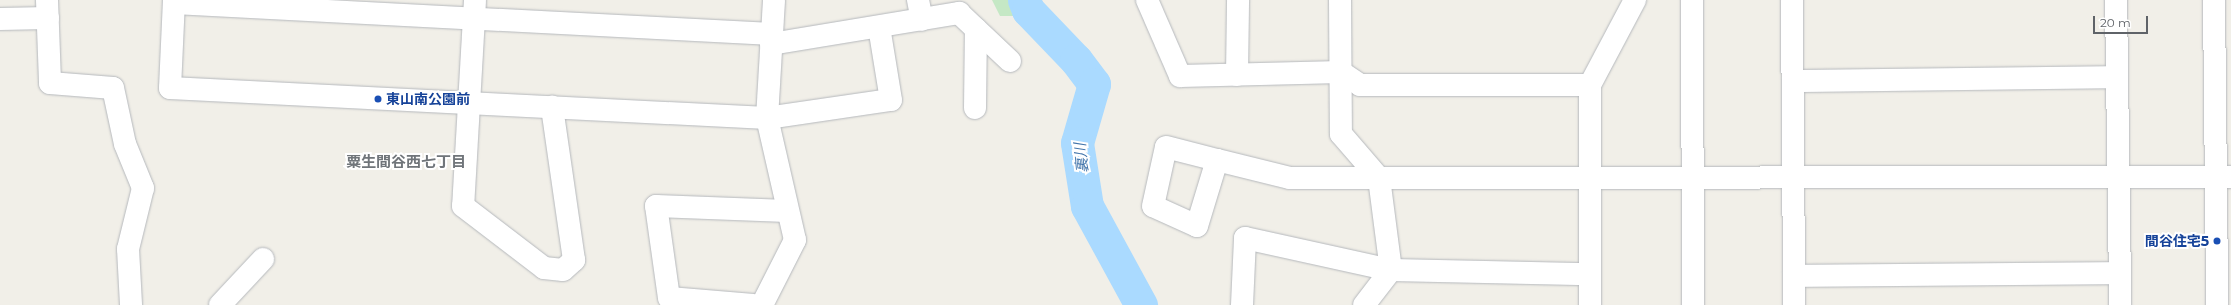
<!DOCTYPE html>
<meta charset="utf-8">
<style>
body{margin:0}
#map{position:relative;width:2231px;height:305px;overflow:hidden;background:#f1efe8;font-family:Montserrat,"Noto Sans JP",sans-serif}
div>[style]{position:absolute}
.green>*{inset:0;background:#c5e8c5}
.river>*{height:33px;margin:-16.5px;padding:0 16.5px;transform-origin:16.5px;border-radius:16.5px;background:#aadaff}
.roads{filter:drop-shadow(0 0 1px #b5b8bc) drop-shadow(0 0 1px #b5b8bc)}
.minor>*{height:22px;margin:-11px;padding:0 11px;transform-origin:11px;border-radius:11px;background:#fff}
.dots>*{width:11px;height:11px;translate:-50% -50%;box-sizing:border-box;border:2px solid #fff;border-radius:50%}
span{translate:-50% -50%;white-space:nowrap;text-align:center;line-height:1.15;-webkit-text-stroke:4px #fff;paint-order:stroke}
.transit-label{font-size:14px;color:#164399;font-weight:700}
.left{translate:0 -50%;text-align:left}
.right{translate:-100% -50%;text-align:right}
.water-label{font-size:15px;color:#4174aa;font-style:italic}
.neighbourhood-label{font-size:15px;color:#70757a;font-weight:700}
.scale{position:absolute;left:2093px;top:16px;width:55px;height:18px;box-sizing:border-box;border:2px solid #5f6368;border-top:0;padding-left:5px;font-size:12px;line-height:14px;white-space:nowrap;color:#5f6368;-webkit-text-stroke:3px #fff;paint-order:stroke}
</style>
<div id="map">
<div class="green">
<div style="clip-path:polygon(992px 0,1014px 0,1020px 16px,1000px 16px)"></div>
</div>
<div class="river">
<div style="left:1024px;top:0;width:11px;rotate:68deg"></div>
<div style="left:1028px;top:10px;width:69px;rotate:46.2deg"></div>
<div style="left:1076px;top:60px;width:30px;rotate:53deg"></div>
<div style="left:1094px;top:84px;width:61px;rotate:106.1deg"></div>
<div style="left:1077px;top:143px;width:64px;rotate:81deg"></div>
<div style="left:1087px;top:206px;width:113px;rotate:61.4deg"></div>
</div>
<div class="roads">
<div class="minor">
<div style="left:47px;top:0;width:83px;rotate:87.9deg"></div>
<div style="left:50px;top:83px;width:63px;rotate:4.5deg"></div>
<div style="left:113px;top:88px;width:57px;rotate:77.9deg"></div>
<div style="left:125px;top:144px;width:48px;rotate:67.8deg"></div>
<div style="left:143px;top:188px;width:63px;rotate:103.8deg"></div>
<div style="left:128px;top:249px;width:56px;rotate:86.9deg"></div>
<div style="left:174px;top:0;width:88px;rotate:92.6deg"></div>
<div style="left:170px;top:88px;width:598px;rotate:2.88deg"></div>
<div style="left:767px;top:118px;width:125px;rotate:-8.3deg"></div>
<div style="left:891px;top:100px;width:74px;rotate:-99.3deg"></div>
<div style="left:475px;top:0;width:206px;rotate:93.3deg"></div>
<div style="left:463px;top:206px;width:102px;rotate:37.4deg"></div>
<div style="left:544px;top:268px;width:19px;rotate:6deg"></div>
<div style="left:563px;top:270px;width:15px;rotate:-42deg"></div>
<div style="left:574px;top:260px;width:155px;rotate:-98.2deg"></div>
<div style="left:918px;top:0;width:20px;rotate:79deg"></div>
<div style="left:1147px;top:0;width:83px;rotate:66.5deg"></div>
<div style="left:1180px;top:76px;width:161px;rotate:-1.4deg"></div>
<div style="left:1341px;top:72px;width:23px;rotate:34deg"></div>
<div style="left:1360px;top:85px;width:230px"></div>
<div style="left:1590px;top:85px;width:220px;rotate:90deg"></div>
<div style="left:1340px;top:0;width:134px;rotate:89.6deg"></div>
<div style="left:1341px;top:134px;width:58px;rotate:49.2deg"></div>
<div style="left:1379px;top:178px;width:93px;rotate:82.6deg"></div>
<div style="left:1391px;top:270px;width:44px;rotate:127.6deg"></div>
<div style="left:1692px;top:0;width:305px;rotate:89.8deg"></div>
<div style="left:1792px;top:0;width:305px;rotate:89.6deg"></div>
<div style="left:2116px;top:0;width:305px;rotate:89.2deg"></div>
<div style="left:2214px;top:0;width:305px;rotate:89.4deg"></div>
<div style="left:174px;top:3px;width:599px;rotate:2.97deg"></div>
<div style="left:0;top:19px;width:48px;rotate:-1.2deg"></div>
<div style="left:771px;top:44px;width:191px;rotate:-9.4deg"></div>
<div style="left:959px;top:13px;width:70px;rotate:43.3deg"></div>
<div style="left:1237px;top:75px;width:75px;rotate:-89.2deg"></div>
<div style="left:1793px;top:81px;width:324px;rotate:-0.7deg"></div>
<div style="left:1590px;top:85px;width:96px;rotate:-62.1deg"></div>
<div style="left:975px;top:108px;width:79px;rotate:-89.3deg"></div>
<div style="left:1217px;top:160px;width:69px;rotate:106.9deg"></div>
<div style="left:1197px;top:226px;width:48px;rotate:-155.6deg"></div>
<div style="left:1153px;top:206px;width:60px;rotate:-77.6deg"></div>
<div style="left:1166px;top:147px;width:53px;rotate:14.3deg"></div>
<div style="left:1217px;top:160px;width:75px;rotate:13.9deg"></div>
<div style="left:1290px;top:178px;width:941px;rotate:-0.06deg"></div>
<div style="left:1794px;top:276px;width:326px;rotate:-0.5deg"></div>
<div style="left:220px;top:305px;width:63px;rotate:-46.9deg"></div>
<div style="left:753px;top:305px;width:84px;rotate:-175.2deg"></div>
<div style="left:669px;top:298px;width:93px;rotate:-98deg"></div>
<div style="left:656px;top:206px;width:131px;rotate:2.2deg"></div>
<div style="left:762px;top:305px;width:73px;rotate:-63.1deg"></div>
<div style="left:795px;top:240px;width:125px;rotate:-102.9deg"></div>
<div style="left:767px;top:118px;width:118px;rotate:-86.6deg"></div>
<div style="left:1242px;top:305px;width:67px;rotate:-87.4deg"></div>
<div style="left:1245px;top:238px;width:149px;rotate:12.4deg"></div>
<div style="left:1391px;top:270px;width:199px;rotate:1.2deg"></div>
</div>
</div>
<div class="dots">
<div style="left:378px;top:99px;background:#1a4fb4"></div>
<div style="left:2217px;top:241px;background:#1a4fb4"></div>
</div>
<div class="transit-label">
<span class="left" style="left:386px;top:99px">東山南公園前</span>
<span class="right" style="left:2209px;top:241px">間谷住宅5</span>
</div>
<div class="water-label">
<span style="left:1081px;top:158px;rotate:-95deg">裏川</span>
</div>
<div class="neighbourhood-label">
<span style="left:406px;top:162px">粟生間谷西七丁目</span>
</div>
<div class="scale">20 m</div>
</div>
